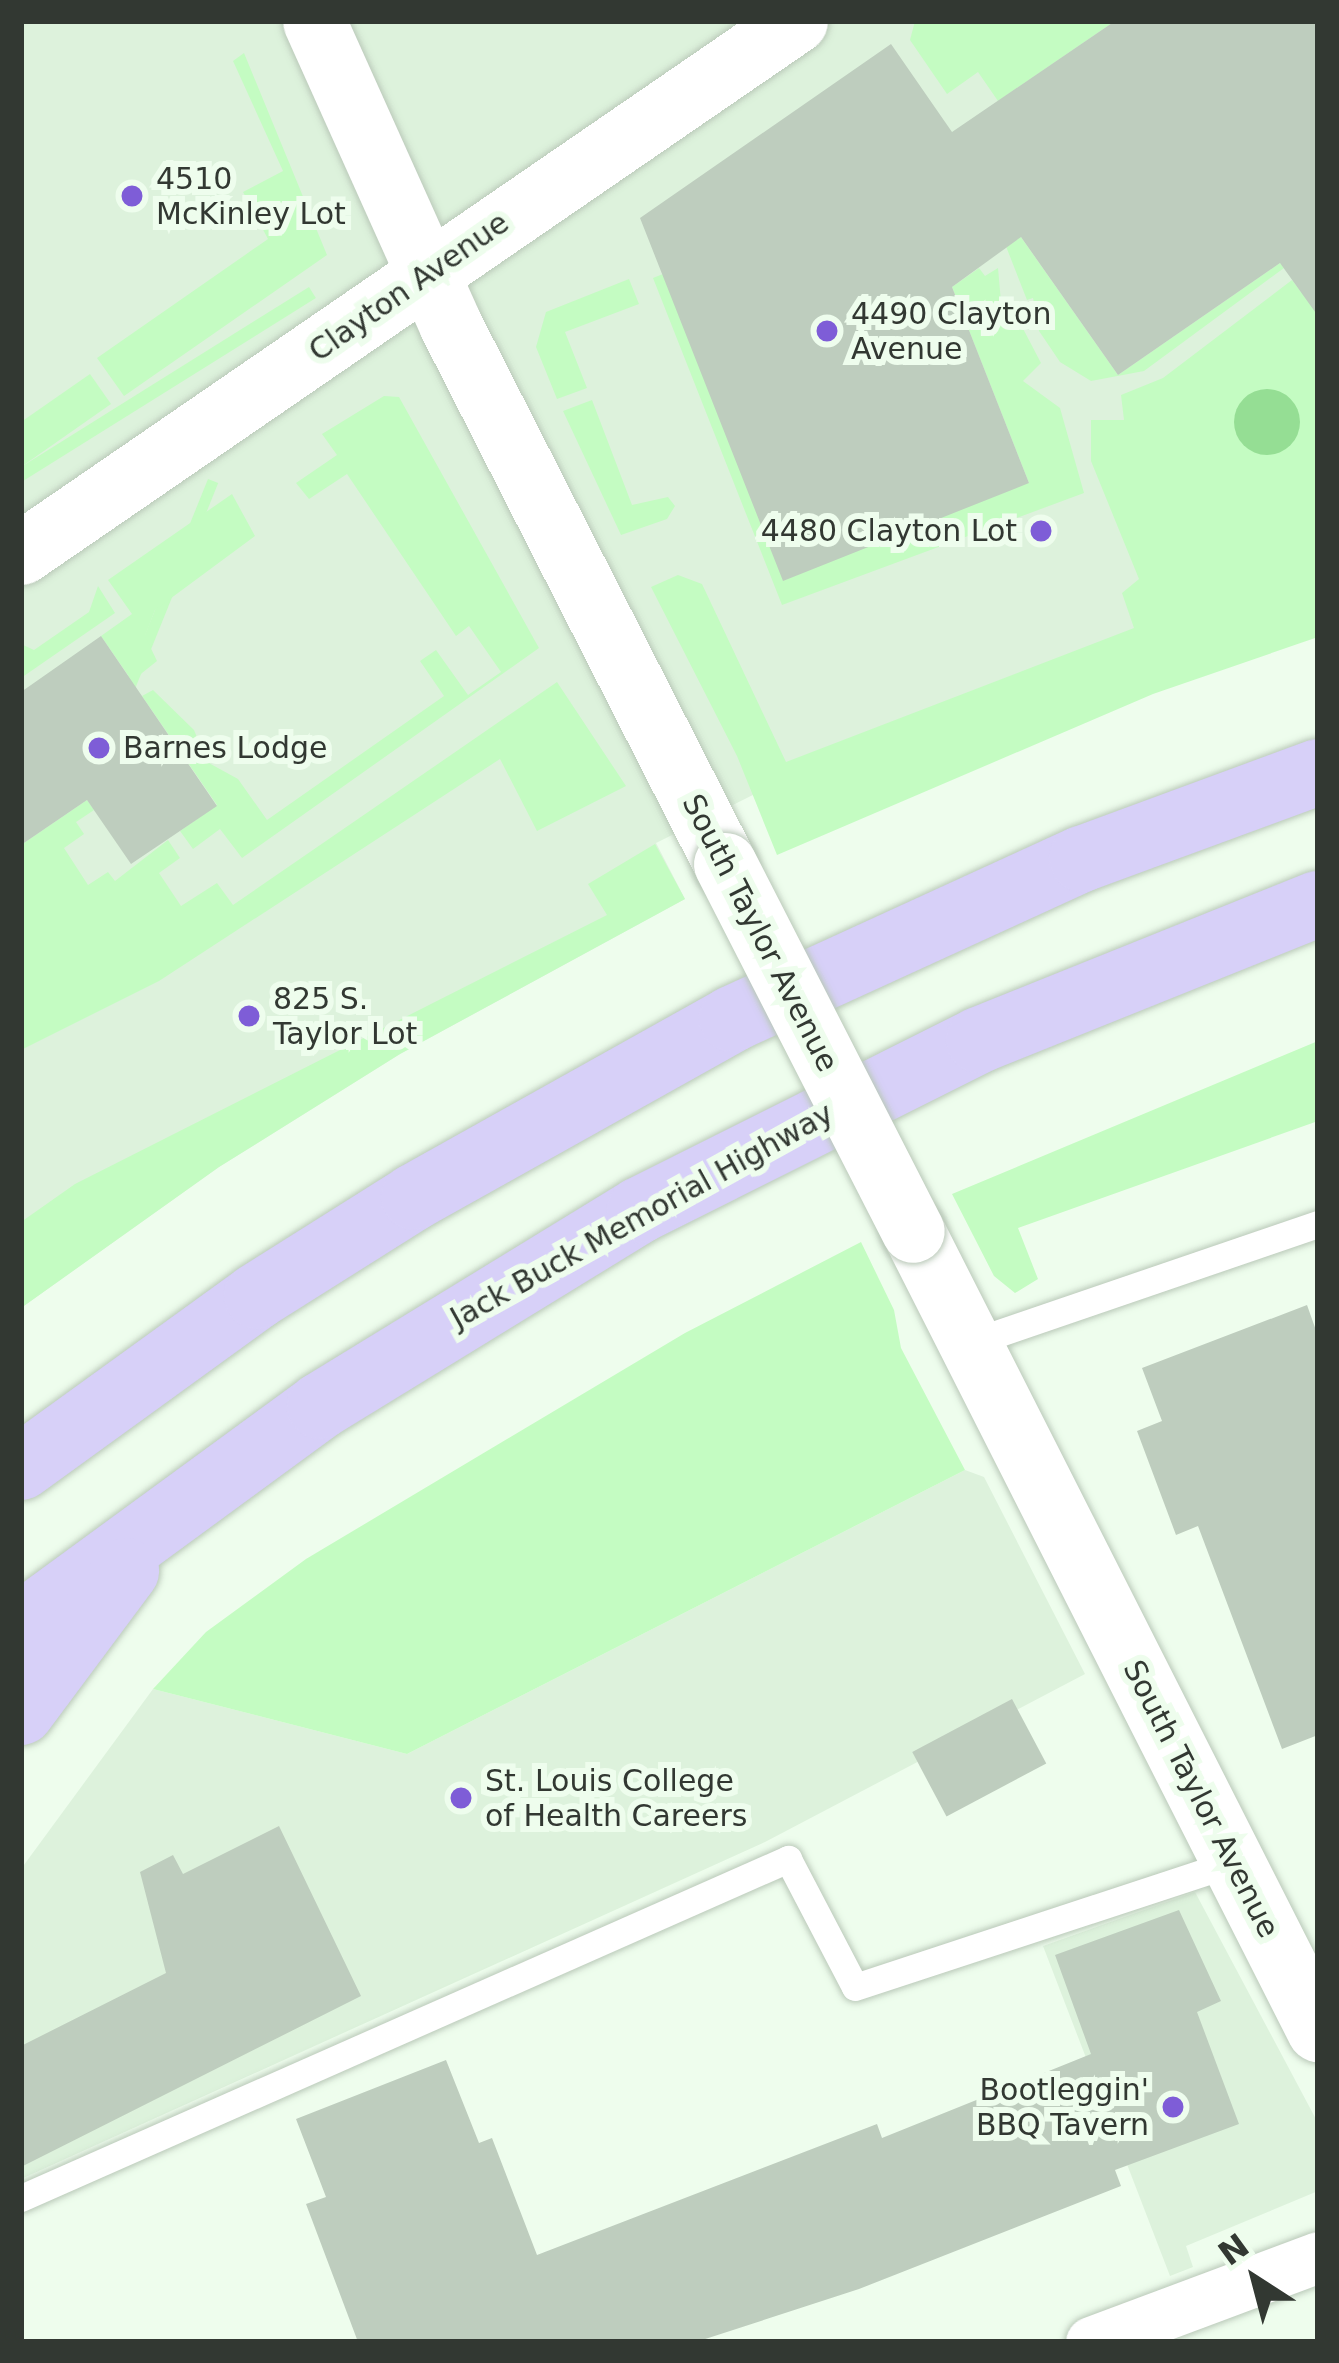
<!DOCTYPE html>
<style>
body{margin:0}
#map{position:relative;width:1339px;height:2363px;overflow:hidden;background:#eefded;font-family:"DejaVu Sans",sans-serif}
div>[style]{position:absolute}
.built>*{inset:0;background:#ddf2dc}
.green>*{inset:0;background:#c4fcc2;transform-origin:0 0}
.water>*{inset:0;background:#95de94}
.round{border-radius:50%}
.building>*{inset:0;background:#becdbe;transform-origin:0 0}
.roads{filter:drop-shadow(0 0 3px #bac9b9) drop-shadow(0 0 3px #bac9b9)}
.service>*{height:27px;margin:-13.5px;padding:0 13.5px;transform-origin:13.5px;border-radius:13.5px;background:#fff}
.minor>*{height:51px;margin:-25.5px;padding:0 25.5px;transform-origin:25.5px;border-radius:25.5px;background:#fff}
.tertiary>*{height:63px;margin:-31.5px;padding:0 31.5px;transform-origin:31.5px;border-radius:31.5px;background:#fff}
.motorway>*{height:66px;margin:-33px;padding:0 33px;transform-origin:33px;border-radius:33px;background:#d7d0f8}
.bridges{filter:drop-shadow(0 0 3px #bac9b9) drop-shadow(0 0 3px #bac9b9)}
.tertiary-bridge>*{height:63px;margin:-31.5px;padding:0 31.5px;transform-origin:31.5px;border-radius:31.5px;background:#fff}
.dots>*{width:33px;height:33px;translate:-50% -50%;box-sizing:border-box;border:6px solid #eefded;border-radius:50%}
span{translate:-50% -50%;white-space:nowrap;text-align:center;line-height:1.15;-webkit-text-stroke:12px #eefded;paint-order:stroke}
.poi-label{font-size:30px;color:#323832}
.left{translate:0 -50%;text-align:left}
.right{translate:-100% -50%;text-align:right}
.street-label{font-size:30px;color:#323832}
.frame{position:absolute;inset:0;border:24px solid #323832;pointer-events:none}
.north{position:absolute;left:1195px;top:2219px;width:120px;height:120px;-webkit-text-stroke:9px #eefded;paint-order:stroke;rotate:324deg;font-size:33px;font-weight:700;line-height:48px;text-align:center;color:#323832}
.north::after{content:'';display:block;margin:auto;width:42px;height:54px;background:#323832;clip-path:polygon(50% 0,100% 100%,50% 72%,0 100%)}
</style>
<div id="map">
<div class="built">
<div style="clip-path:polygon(21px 21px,1318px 21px,1318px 570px,767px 788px,656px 843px,685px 899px,400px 1054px,219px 1167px,21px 1308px)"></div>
<div style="clip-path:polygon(965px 1470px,984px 1477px,1085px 1674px,765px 1842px,21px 2179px,21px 1869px,153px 1689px,407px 1754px)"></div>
<div style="clip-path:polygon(1195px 1892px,1318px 2123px,1318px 2191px,1186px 2246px,1193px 2267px,1170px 2276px,1043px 1946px)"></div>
</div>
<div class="green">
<div style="clip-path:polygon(915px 21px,1115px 21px,998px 101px,978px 72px,947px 94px,910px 40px)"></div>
<div style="clip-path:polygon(244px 53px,327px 255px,124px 396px,97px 358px,268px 239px,243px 192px,283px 171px,233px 61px)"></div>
<div style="clip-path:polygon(1011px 223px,1118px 375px,1280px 263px,1284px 268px,1144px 371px,1091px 381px,1060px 362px,1039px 331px,1033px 298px,1027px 300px,1000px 231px)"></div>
<div style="clip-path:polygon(979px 268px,985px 276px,998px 268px,1001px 302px,1008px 300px,1041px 363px,1023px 381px,1060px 408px,1084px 493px,782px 605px,653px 278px,663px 274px,1029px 483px,952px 287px)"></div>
<div style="clip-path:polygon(629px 279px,639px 304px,565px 332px,587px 388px,557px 399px,536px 347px,546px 312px)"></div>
<div style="clip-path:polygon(1292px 280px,1301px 292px,1318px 287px,1318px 637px,1153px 694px,777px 855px,737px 756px,651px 587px,678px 575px,702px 584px,786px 762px,1134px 628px,1122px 593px,1139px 579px,1091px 461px,1091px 420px,1124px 420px,1121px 395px,1163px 378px)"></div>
<div style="left:309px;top:287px;width:13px;height:350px;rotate:58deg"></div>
<div style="clip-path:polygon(90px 374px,111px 404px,21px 467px,21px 422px)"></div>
<div style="clip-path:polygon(384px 396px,399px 397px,539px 648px,242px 858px,220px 829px,193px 849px,180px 831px,217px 805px,142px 696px,153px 690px,194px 730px,207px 762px,238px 779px,267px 820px,444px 696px,420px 661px,436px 650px,468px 695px,501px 672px,469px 626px,456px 636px,347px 474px,309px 499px,296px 483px,337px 455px,322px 434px)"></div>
<div style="clip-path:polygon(592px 400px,632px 505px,668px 497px,675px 506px,667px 519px,621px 535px,563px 411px)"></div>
<div style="left:208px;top:479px;width:11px;height:227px;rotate:22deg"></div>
<div style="clip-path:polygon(232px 494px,255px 536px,155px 610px,145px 636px,157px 661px,132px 681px,101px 636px,132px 614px,108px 580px)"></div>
<div style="clip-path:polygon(98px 586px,115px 613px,21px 678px,21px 644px,34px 650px,89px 612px)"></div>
<div style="clip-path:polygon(557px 682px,626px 786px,537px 831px,500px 759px,159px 981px,21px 1050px,21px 845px,87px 800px,94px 810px,76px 822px,84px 834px,64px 848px,88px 885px,108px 872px,115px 881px,168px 840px,180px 858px,159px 873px,181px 906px,217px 883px,233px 905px)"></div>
<div style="clip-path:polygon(655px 844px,685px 899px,400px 1054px,219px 1167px,21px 1308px,21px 1222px,75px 1184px,607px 915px,588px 884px)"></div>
<div style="clip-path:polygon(1318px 1041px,1318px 1121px,1018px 1228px,1038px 1279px,1015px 1293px,994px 1276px,952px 1194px)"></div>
<div style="clip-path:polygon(861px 1242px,894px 1310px,901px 1348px,965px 1470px,407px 1754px,153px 1689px,206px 1632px,306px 1559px,685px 1333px)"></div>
</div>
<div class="water">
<div class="round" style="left:1234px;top:389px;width:66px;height:66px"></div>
</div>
<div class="building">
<div style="clip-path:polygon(1115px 21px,1318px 21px,1318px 316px,1280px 263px,1118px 375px,1021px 237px,952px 287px,1029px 483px,783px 581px,640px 218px,891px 44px,952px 132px)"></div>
<div style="clip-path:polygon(101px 636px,217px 806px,131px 864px,87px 800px,21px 845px,21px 692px)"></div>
<div style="clip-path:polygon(1307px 1305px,1318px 1336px,1318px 1735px,1282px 1749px,1198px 1526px,1176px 1535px,1137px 1431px,1162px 1421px,1142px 1368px)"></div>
<div style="left:1012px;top:1699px;width:73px;height:113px;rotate:62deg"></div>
<div style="clip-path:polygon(279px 1826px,361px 1996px,21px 2167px,21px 2046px,166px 1973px,140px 1872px,173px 1855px,183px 1874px)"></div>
<div style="clip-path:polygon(1179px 1910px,1221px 2001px,1197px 2012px,1239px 2124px,1115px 2170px,1121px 2186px,859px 2289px,696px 2342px,358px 2342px,306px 2204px,326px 2197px,296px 2119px,446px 2060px,479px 2143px,492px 2138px,537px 2255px,877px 2124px,882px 2138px,1091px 2054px,1055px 1955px)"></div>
</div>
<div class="roads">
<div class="service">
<div style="left:970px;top:1343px;width:368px;rotate:-18.9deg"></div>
<div style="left:21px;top:2198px;width:839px;rotate:-23.84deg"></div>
<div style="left:788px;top:1859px;width:144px;rotate:62.4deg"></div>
<div style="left:855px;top:1987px;width:398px;rotate:-18.2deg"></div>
</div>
<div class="minor">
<div style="left:1091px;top:2342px;width:242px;rotate:-20.5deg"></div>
</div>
<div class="tertiary">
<div style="left:314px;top:21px;width:332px;rotate:65.8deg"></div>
<div style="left:450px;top:324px;width:606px;rotate:63.01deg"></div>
<div style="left:21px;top:553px;width:940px;rotate:-34.47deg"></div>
<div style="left:913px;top:1231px;width:896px;rotate:63.12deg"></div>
</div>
<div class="motorway">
<div style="left:21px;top:1467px;width:291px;rotate:-35.9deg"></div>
<div style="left:257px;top:1296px;width:186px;rotate:-32.2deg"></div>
<div style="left:414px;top:1197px;width:364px;rotate:-29.2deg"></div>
<div style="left:732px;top:1019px;width:385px;rotate:-24.6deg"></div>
<div style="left:1082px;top:859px;width:252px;rotate:-20.2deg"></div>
<div style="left:21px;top:1625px;width:371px;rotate:-36.2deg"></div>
<div style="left:320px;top:1406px;width:375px;rotate:-31.5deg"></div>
<div style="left:640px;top:1210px;width:379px;rotate:-26.6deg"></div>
<div style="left:979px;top:1040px;width:365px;rotate:-21.9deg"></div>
<div style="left:21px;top:1712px;width:176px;rotate:-53.3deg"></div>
</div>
</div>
<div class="bridges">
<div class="tertiary-bridge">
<div style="left:725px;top:864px;width:412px;rotate:62.9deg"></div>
</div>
</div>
<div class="dots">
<div style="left:132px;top:196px;background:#7e5dd7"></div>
<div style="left:827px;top:331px;background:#7e5dd7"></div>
<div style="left:1041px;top:531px;background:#7e5dd7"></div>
<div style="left:99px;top:748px;background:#7e5dd7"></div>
<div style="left:249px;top:1016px;background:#7e5dd7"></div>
<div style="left:461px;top:1798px;background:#7e5dd7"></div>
<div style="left:1173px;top:2107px;background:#7e5dd7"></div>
</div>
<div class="poi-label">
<span class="left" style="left:156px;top:196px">4510<br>McKinley Lot</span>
<span class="left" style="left:851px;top:331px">4490 Clayton<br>Avenue</span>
<span class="right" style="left:1017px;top:531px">4480 Clayton Lot</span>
<span class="left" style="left:123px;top:748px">Barnes Lodge</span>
<span class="left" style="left:273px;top:1016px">825 S.<br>Taylor Lot</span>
<span class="left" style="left:485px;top:1798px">St. Louis College<br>of Health Careers</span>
<span class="right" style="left:1149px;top:2107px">Bootleggin'<br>BBQ Tavern</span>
</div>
<div class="street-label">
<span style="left:409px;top:287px;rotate:-35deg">Clayton Avenue</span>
<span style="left:760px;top:933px;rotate:63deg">South Taylor Avenue</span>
<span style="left:642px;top:1216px;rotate:-29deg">Jack Buck Memorial Highway</span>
<span style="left:1201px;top:1799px;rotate:63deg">South Taylor Avenue</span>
</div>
<div class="frame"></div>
<div class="north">N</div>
</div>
